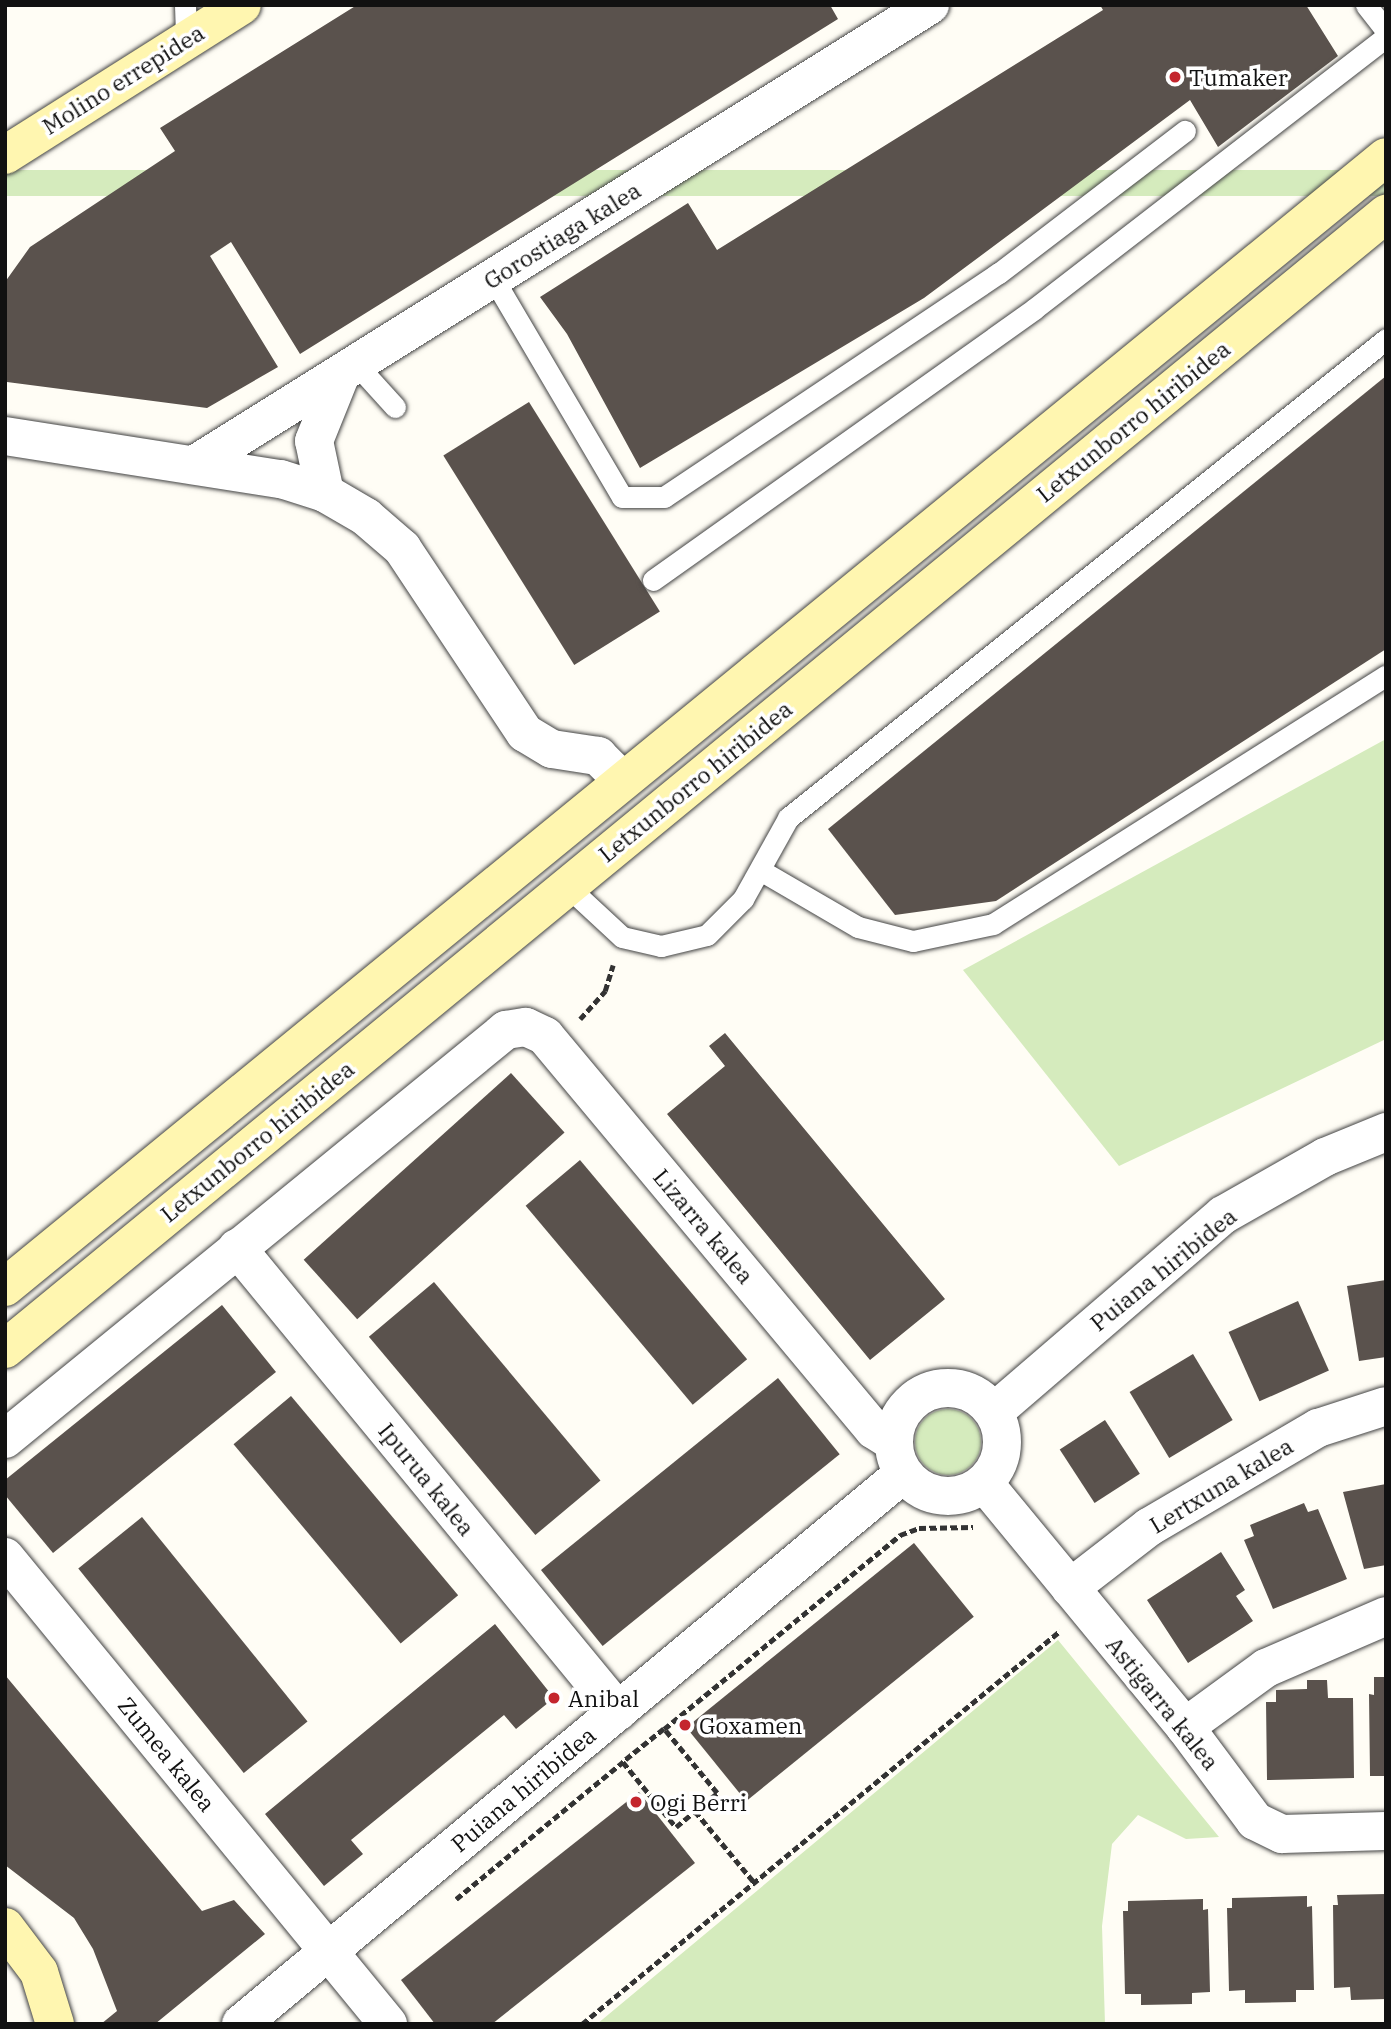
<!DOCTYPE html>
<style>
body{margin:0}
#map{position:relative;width:1391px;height:2029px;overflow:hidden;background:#fffdf5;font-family:"IBM Plex Serif",serif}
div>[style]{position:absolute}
.green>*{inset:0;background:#d5ebbd;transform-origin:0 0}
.round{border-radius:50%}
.building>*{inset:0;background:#5a524d;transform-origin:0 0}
.path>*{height:4.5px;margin-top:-2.25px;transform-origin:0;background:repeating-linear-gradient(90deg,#333 0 7px,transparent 0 10.5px)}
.roads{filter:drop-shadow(0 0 2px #444) drop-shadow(0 0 2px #444)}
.lane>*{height:21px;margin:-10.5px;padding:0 10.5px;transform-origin:10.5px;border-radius:10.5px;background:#fff}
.street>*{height:38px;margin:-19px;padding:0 19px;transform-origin:19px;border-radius:19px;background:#fff}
.street>.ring{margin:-19px;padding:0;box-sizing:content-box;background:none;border:38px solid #fff;border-radius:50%}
.secondary>*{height:38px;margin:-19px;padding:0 19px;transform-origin:19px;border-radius:19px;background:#fff6b0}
.dots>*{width:19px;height:19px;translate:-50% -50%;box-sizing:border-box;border:4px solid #fff;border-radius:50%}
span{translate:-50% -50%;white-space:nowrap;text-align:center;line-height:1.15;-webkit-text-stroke:7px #fff;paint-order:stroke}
.poi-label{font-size:23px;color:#111}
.left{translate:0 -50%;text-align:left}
.street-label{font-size:23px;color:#111}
.frame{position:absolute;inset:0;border:7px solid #111;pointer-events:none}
</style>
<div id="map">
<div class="green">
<div style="left:1386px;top:170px;width:26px;height:1788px;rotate:90deg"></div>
<div style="clip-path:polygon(1386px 739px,1386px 1039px,1119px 1166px,963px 970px)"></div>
<div class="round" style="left:915px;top:1409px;width:66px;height:66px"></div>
<div style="clip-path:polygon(1058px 1640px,1219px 1837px,1186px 1839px,1138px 1815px,1112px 1844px,1102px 1926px,1105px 2024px,597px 2024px)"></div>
</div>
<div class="building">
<div style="clip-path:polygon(357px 5px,830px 5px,838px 19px,300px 354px,231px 242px,210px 256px,278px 367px,207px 408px,7px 382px,5px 282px,30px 247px,175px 151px,160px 128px)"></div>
<div style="clip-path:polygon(1100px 5px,1306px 5px,1338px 56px,1218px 147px,1190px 100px,924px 298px,640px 468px,567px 334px,540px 297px,688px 203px,717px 250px,1103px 10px)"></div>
<div style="clip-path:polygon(1386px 376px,1386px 649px,996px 901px,895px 915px,828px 829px)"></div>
<div style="left:529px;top:402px;width:247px;height:101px;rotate:58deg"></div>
<div style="clip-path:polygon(725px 1033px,945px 1299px,870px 1360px,667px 1114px,725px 1066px,709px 1046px)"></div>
<div style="left:511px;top:1073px;width:80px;height:279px;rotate:48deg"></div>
<div style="left:580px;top:1160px;width:260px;height:71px;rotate:50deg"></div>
<div style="clip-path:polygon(1386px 1280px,1386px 1357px,1359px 1361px,1347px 1286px)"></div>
<div style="left:434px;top:1282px;width:259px;height:85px;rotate:50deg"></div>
<div style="left:1298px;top:1301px;width:76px;height:76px;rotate:66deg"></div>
<div style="clip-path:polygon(222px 1305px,276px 1372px,53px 1553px,5px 1495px,5px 1480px)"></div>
<div style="left:1193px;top:1354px;width:77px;height:74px;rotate:59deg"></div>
<div style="left:778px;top:1378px;width:98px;height:305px;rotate:51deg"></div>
<div style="left:291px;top:1396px;width:260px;height:75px;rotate:50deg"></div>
<div style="left:1105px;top:1420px;width:64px;height:54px;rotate:57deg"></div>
<div style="clip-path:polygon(1386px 1484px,1386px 1565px,1364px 1569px,1343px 1492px)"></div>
<div style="clip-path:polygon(1304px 1503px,1308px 1512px,1318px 1509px,1347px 1579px,1273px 1609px,1244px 1540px,1254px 1536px,1250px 1525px)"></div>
<div style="left:142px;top:1517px;width:263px;height:82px;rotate:51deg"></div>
<div style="left:914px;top:1543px;width:95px;height:293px;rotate:51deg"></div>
<div style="clip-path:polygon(1221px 1552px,1245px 1590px,1236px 1596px,1253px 1621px,1188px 1663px,1147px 1600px)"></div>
<div style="clip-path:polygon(495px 1624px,554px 1698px,516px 1729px,504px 1715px,351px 1840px,363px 1854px,324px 1886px,265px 1814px)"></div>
<div style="clip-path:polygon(5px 1675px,202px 1911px,234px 1900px,265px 1934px,155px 2024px,101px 2024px,117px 2011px,93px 1949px,74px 1918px,5px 1865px)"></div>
<div style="clip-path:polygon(1374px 1677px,1386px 1677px,1386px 1776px,1370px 1776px,1369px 1694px,1374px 1695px)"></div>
<div style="clip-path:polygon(1307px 1680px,1327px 1680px,1328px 1698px,1353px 1698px,1354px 1778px,1267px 1780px,1266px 1702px,1276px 1702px,1276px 1690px,1307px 1689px)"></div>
<div style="clip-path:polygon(639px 1792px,695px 1863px,492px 2024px,435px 2024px,401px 1980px)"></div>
<div style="clip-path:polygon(1386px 1894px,1386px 1999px,1351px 2000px,1350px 1987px,1334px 1988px,1333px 1905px,1338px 1905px,1337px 1895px)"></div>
<div style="clip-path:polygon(1307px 1896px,1307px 1907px,1312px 1906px,1314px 1990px,1296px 1990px,1296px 2002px,1245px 2003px,1245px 1990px,1229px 1991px,1227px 1908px,1232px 1908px,1232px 1898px)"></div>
<div style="clip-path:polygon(1203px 1899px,1203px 1910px,1208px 1909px,1210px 1992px,1192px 1993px,1192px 2004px,1141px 2005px,1141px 1994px,1125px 1994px,1123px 1911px,1128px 1911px,1128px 1901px)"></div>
</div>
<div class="path">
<div style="left:580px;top:1019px;width:38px;rotate:-48deg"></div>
<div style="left:605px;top:991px;width:27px;rotate:-73deg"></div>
<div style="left:664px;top:1729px;width:306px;rotate:-39.4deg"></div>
<div style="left:900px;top:1535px;width:20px;rotate:-20deg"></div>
<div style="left:919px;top:1528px;width:54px;rotate:-1.1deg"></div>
<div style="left:695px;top:1811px;width:28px;rotate:-39deg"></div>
<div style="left:717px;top:1793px;width:83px;rotate:-129.6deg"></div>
<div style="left:664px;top:1729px;width:53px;rotate:141.2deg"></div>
<div style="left:623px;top:1762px;width:84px;rotate:50.8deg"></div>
<div style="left:676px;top:1827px;width:25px;rotate:-40deg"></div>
<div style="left:695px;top:1811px;width:92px;rotate:50.3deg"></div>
<div style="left:456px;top:1899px;width:216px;rotate:-39.4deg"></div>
<div style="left:582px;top:2024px;width:619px;rotate:-39.43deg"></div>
</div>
<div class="roads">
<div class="lane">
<div style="left:185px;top:5px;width:34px;rotate:88deg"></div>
<div style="left:1366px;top:5px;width:33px;rotate:52deg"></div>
<div style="left:493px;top:278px;width:254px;rotate:59.5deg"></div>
<div style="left:622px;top:497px;width:42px"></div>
<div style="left:664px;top:497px;width:403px;rotate:-33.8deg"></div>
<div style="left:999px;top:273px;width:234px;rotate:-37.4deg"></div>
<div style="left:356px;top:364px;width:58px;rotate:47.8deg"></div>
<div style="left:653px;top:580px;width:468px;rotate:-35.4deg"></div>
<div style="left:1034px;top:309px;width:445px;rotate:-37.7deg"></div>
<div style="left:760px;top:870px;width:113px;rotate:30.2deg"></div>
<div style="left:858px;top:927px;width:57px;rotate:14.3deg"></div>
<div style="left:913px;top:941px;width:82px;rotate:-12deg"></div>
<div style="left:993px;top:924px;width:465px;rotate:-32.3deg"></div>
<div style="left:567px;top:886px;width:75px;rotate:42.8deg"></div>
<div style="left:622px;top:937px;width:40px;rotate:13deg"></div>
<div style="left:661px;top:946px;width:47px;rotate:-13.4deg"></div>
<div style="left:707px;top:935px;width:51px;rotate:-45deg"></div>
<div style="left:743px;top:899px;width:93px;rotate:-60.9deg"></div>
<div style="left:788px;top:818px;width:766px;rotate:-38.69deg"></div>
</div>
<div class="street">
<div style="left:5px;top:436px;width:279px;rotate:8.9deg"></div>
<div style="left:281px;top:479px;width:46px;rotate:17.7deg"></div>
<div style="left:325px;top:493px;width:48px;rotate:30.3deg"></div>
<div style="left:366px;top:517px;width:48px;rotate:40.7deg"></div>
<div style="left:402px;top:548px;width:222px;rotate:56.4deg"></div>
<div style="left:525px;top:733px;width:31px;rotate:31deg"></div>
<div style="left:552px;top:749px;width:47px;rotate:8.7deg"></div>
<div style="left:598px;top:756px;width:35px;rotate:45deg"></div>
<div style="left:194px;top:465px;width:868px;rotate:-32.01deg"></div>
<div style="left:325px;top:493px;width:53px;rotate:-101.9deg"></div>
<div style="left:314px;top:441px;width:72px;rotate:-68.1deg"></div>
<div style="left:237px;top:1248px;width:600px;rotate:50.55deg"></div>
<div class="ring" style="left:894px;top:1388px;width:70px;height:70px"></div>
<div style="left:994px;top:1412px;width:302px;rotate:-40.7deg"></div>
<div style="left:1223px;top:1215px;width:117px;rotate:-29.6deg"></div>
<div style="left:1325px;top:1157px;width:66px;rotate:-22.3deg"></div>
<div style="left:5px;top:1439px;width:647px;rotate:-39.23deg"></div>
<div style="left:506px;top:1030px;width:20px;rotate:-9deg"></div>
<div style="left:526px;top:1027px;width:21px;rotate:25deg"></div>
<div style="left:545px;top:1036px;width:513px;rotate:50.14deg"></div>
<div style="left:874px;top:1430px;width:22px;rotate:32deg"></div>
<div style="left:984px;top:1483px;width:316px;rotate:50.5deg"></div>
<div style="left:1185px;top:1727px;width:117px;rotate:53.3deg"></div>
<div style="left:1255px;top:1821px;width:30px;rotate:26deg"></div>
<div style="left:1282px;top:1834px;width:104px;rotate:-1.7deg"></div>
<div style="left:5px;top:1557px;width:604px;rotate:50.64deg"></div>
<div style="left:1070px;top:1588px;width:100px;rotate:-37.7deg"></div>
<div style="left:1149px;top:1527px;width:196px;rotate:-30.4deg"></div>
<div style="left:1318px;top:1428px;width:71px;rotate:-17.9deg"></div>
<div style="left:1185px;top:1727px;width:100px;rotate:-36.1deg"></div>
<div style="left:1266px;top:1668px;width:131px;rotate:-23.4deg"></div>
<div style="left:241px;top:2024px;width:861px;rotate:-39.72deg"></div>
</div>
<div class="secondary">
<div style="left:5px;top:155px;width:280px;rotate:-32.3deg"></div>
<div style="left:5px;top:1287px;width:1784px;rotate:-39.29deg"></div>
<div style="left:5px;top:1349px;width:1788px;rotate:-39.42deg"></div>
<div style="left:5px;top:1927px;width:56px;rotate:52.9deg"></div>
<div style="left:39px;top:1972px;width:54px;rotate:72.9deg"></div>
</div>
</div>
<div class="dots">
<div style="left:1175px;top:77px;background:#c4262e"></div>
<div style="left:554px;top:1698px;background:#c4262e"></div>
<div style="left:685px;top:1725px;background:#c4262e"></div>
<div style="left:636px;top:1802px;background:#c4262e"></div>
</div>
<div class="poi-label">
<span class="left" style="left:1189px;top:77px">Tumaker</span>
<span class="left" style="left:568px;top:1698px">Anibal</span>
<span class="left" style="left:699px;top:1725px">Goxamen</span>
<span class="left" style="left:650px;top:1802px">Ogi Berri</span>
</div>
<div class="street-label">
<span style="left:123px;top:79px;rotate:-32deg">Molino errepidea</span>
<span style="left:562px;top:235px;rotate:-32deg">Gorostiaga kalea</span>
<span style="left:1133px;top:421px;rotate:-39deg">Letxunborro hiribidea</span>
<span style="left:695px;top:781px;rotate:-39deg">Letxunborro hiribidea</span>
<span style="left:257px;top:1141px;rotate:-39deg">Letxunborro hiribidea</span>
<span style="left:704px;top:1226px;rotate:50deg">Lizarra kalea</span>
<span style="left:1163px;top:1269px;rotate:-39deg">Puiana hiribidea</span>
<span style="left:427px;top:1479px;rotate:51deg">Ipurua kalea</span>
<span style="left:1221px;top:1485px;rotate:-31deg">Lertxuna kalea</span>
<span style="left:1163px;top:1703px;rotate:51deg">Astigarra kalea</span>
<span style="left:167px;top:1754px;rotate:51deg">Zumea kalea</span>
<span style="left:523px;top:1789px;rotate:-40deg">Puiana hiribidea</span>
</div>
<div class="frame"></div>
</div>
